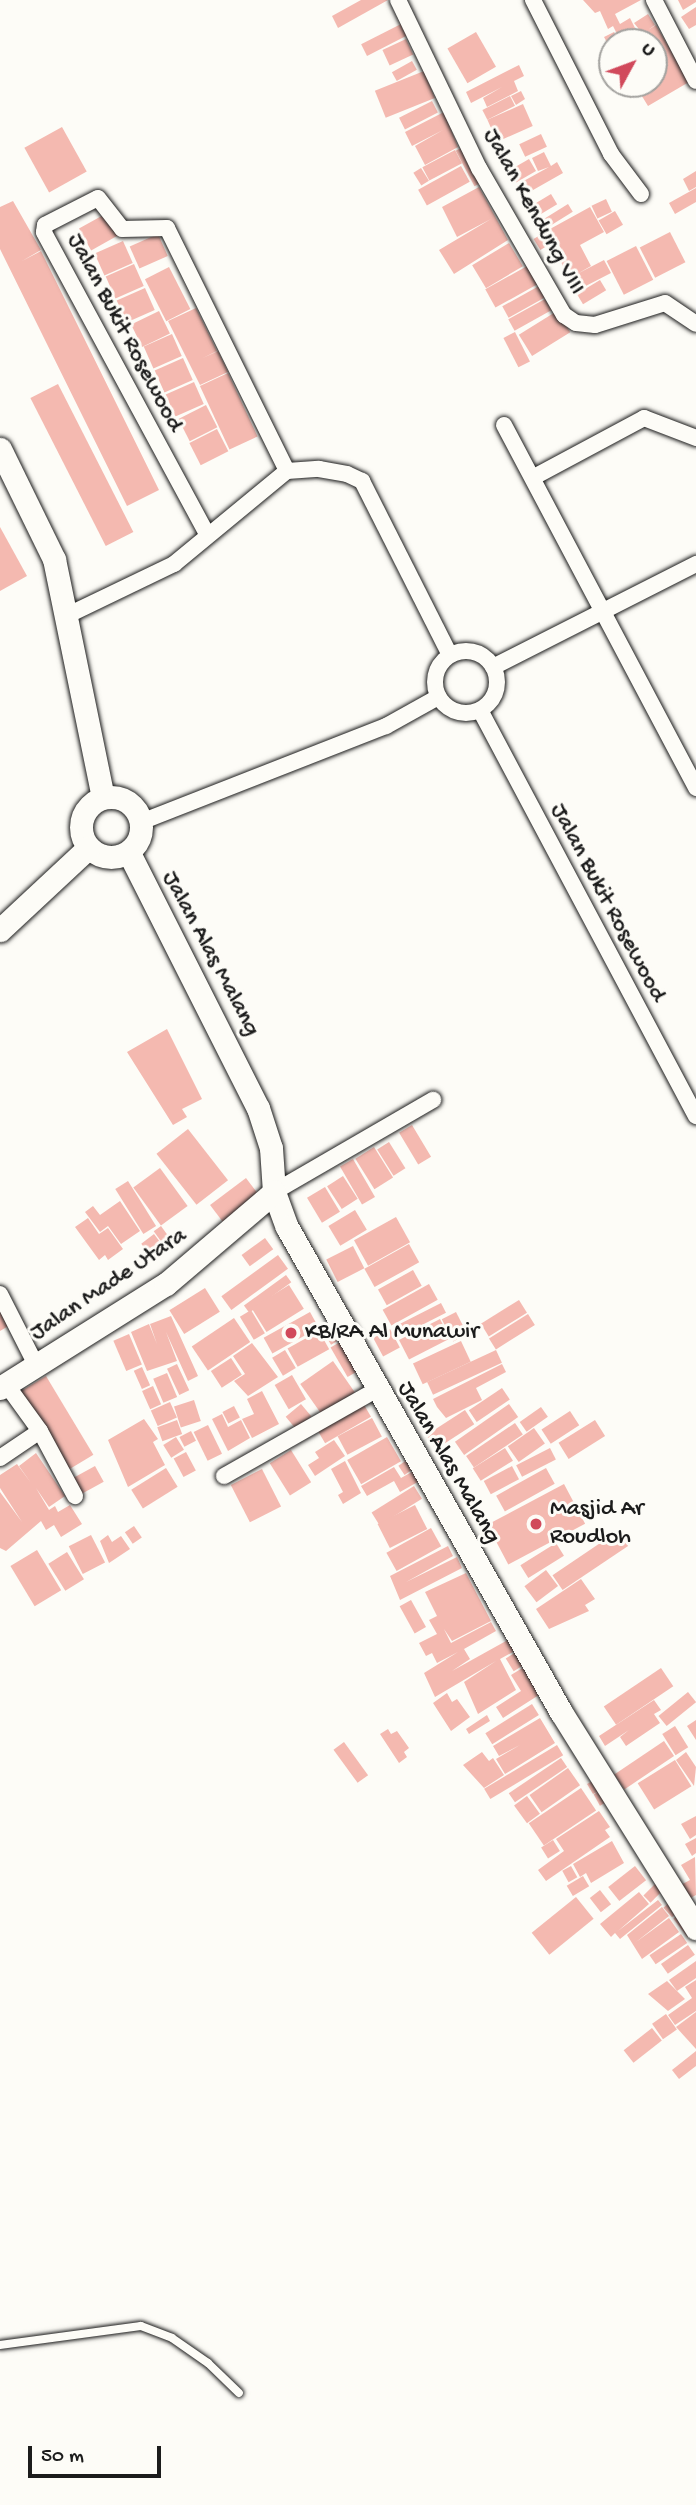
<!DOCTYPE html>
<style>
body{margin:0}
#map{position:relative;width:696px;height:2505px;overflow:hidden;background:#fdfcf7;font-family:"Gochi Hand",sans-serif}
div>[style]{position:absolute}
.building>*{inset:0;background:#f4b9b0;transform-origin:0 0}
.roads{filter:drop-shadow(0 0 2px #1c1c1c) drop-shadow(0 0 2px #1c1c1c)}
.lane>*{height:8px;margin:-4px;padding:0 4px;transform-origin:4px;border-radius:4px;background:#fdfcf7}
.street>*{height:16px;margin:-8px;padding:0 8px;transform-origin:8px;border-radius:8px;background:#fdfcf7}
.street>.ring{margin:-8px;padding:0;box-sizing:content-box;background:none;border:16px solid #fdfcf7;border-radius:50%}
.secondary>*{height:23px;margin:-11.5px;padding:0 11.5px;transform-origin:11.5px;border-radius:11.5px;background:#fdfcf7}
.secondary>.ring{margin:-11.5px;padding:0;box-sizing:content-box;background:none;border:23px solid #fdfcf7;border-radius:50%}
.dots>*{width:19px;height:19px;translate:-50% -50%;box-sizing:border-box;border:4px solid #fdfcf7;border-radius:50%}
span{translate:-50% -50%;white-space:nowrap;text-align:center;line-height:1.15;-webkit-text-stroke:6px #fdfcf7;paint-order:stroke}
.street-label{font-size:24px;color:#1c1c1c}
.poi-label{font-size:24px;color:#1c1c1c}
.left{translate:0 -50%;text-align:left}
.north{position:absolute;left:598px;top:28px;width:70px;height:70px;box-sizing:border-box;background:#fdfcf7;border:2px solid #a3a29f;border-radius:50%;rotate:49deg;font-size:19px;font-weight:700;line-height:28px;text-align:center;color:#1c1c1c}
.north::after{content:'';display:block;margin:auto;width:24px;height:32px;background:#d1495b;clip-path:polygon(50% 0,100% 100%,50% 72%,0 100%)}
.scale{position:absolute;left:28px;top:2446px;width:133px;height:32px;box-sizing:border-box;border:4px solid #1c1c1c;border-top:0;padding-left:9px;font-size:21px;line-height:24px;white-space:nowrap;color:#1c1c1c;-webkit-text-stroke:5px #fdfcf7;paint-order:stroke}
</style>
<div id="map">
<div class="building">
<div style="clip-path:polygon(361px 0,388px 0,338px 28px,332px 16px)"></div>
<div style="clip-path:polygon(583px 0,641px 0,615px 14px,620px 24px,630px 18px,638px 34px,621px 42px,613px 26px,608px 29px,600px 11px,595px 13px)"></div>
<div style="clip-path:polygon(678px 0,696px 0,696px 2px,683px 10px)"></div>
<div style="clip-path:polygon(696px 7px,696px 25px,689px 29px,681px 17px)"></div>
<div style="clip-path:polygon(648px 14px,655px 25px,648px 30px,656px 25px,689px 82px,648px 106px,637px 88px,654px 84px,654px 42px,626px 42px,642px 33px,634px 23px)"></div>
<div style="left:403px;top:23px;width:13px;height:47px;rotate:63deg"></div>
<div style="left:476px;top:32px;width:40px;height:33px;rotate:60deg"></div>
<div style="clip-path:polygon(614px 32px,619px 42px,612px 42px,610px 48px,604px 37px)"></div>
<div style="left:406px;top:39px;width:17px;height:26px;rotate:65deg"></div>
<div style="left:412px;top:61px;width:10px;height:23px;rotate:61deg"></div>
<div style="clip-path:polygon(519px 65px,524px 76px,514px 81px,518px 91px,487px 107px,483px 98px,502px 87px,471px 103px,466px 92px)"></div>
<div style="left:424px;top:71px;width:29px;height:53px;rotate:68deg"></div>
<div style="clip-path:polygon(521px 91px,525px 99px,516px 105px,511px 96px)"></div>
<div style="left:510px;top:96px;width:11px;height:31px;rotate:63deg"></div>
<div style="left:432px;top:101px;width:13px;height:37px;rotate:63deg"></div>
<div style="left:523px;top:104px;width:24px;height:39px;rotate:66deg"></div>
<div style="clip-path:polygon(444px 112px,458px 147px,425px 165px,415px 146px,443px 130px,412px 146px,405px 132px)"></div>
<div style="left:62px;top:127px;width:51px;height:43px;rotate:61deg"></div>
<div style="left:541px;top:134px;width:14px;height:24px;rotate:65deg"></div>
<div style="left:461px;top:148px;width:40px;height:6px;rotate:62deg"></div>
<div style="left:455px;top:150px;width:15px;height:37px;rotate:62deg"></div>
<div style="clip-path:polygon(544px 152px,551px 166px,557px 162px,563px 173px,526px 194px,520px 183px,549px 167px,538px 171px,532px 158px)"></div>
<div style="left:529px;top:159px;width:14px;height:23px;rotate:60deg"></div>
<div style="left:461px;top:166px;width:18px;height:49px;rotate:61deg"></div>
<div style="left:421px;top:168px;width:15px;height:9px;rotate:58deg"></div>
<div style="clip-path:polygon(696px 171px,696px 187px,689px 191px,683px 179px)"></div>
<div style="clip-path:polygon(479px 187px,508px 240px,454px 274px,439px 250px,491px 219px,457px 237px,442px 207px)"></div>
<div style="clip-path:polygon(696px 188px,696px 202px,675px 214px,669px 203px)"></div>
<div style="left:551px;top:194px;width:12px;height:29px;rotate:59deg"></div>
<div style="left:606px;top:199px;width:14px;height:16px;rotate:65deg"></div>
<div style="clip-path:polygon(13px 201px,41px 250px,22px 261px,41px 251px,159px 490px,127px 506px,0 249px,0 207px)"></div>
<div style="left:568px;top:204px;width:9px;height:37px;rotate:58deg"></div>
<div style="clip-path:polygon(590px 207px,604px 232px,580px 245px,591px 266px,577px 274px,604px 260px,611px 273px,574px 292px,559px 257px,564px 254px,550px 229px)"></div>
<div style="left:615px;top:211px;width:16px;height:19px;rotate:60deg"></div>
<div style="left:107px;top:213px;width:25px;height:32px;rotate:61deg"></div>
<div style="left:548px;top:230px;width:13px;height:17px;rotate:58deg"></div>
<div style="left:670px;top:232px;width:34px;height:34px;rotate:63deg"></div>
<div style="left:158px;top:234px;width:24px;height:31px;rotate:66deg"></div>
<div style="left:123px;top:241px;width:24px;height:31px;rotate:66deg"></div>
<div style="left:509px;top:243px;width:27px;height:43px;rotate:59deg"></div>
<div style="left:636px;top:246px;width:38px;height:33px;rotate:63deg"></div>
<div style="left:134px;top:264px;width:24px;height:31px;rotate:66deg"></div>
<div style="left:529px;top:265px;width:21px;height:50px;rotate:61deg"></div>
<div style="left:169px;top:267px;width:47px;height:27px;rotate:63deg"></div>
<div style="left:600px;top:280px;width:12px;height:27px;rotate:59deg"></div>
<div style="left:539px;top:286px;width:13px;height:42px;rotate:61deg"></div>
<div style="left:145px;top:288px;width:24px;height:31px;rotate:66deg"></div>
<div style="left:545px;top:299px;width:13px;height:42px;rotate:61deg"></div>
<div style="clip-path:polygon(196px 308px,217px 351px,203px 358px,218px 351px,228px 372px,200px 385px,168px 321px)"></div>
<div style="left:159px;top:311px;width:25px;height:31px;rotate:64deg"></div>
<div style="left:557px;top:311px;width:25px;height:45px;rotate:58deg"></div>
<div style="left:515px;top:332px;width:33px;height:13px;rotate:63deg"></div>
<div style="left:172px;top:334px;width:24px;height:31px;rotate:66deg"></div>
<div style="left:183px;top:358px;width:24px;height:31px;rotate:66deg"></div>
<div style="left:228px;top:373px;width:70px;height:31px;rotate:65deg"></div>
<div style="left:194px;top:382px;width:24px;height:31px;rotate:66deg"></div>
<div style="left:58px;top:384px;width:166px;height:31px;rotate:63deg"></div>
<div style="left:206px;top:405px;width:25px;height:31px;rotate:63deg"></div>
<div style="left:217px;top:429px;width:25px;height:31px;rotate:63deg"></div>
<div style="clip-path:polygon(0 527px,27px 576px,0 591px)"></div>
<div style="clip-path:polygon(167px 1029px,202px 1099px,182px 1109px,187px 1117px,173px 1125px,127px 1052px)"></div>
<div style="left:412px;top:1125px;width:37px;height:15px;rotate:59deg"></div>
<div style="left:188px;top:1129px;width:65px;height:40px;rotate:52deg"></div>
<div style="left:389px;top:1142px;width:31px;height:14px;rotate:58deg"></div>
<div style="left:374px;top:1147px;width:36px;height:22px;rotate:58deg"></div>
<div style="left:353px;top:1159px;width:44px;height:15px;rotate:60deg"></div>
<div style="left:160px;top:1168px;width:47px;height:33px;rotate:54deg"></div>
<div style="left:343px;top:1176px;width:27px;height:19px;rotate:57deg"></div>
<div style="left:246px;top:1178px;width:21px;height:45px;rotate:53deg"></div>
<div style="left:128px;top:1181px;width:53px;height:15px;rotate:58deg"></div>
<div style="left:325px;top:1187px;width:29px;height:21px;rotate:59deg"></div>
<div style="clip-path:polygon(120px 1201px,140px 1231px,121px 1244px,108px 1226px,100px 1232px,85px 1212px,93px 1206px,100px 1215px)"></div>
<div style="left:355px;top:1210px;width:23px;height:31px;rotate:59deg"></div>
<div style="left:396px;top:1217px;width:29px;height:48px;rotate:61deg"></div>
<div style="clip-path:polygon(88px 1218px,99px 1234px,108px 1228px,123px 1249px,108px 1260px,105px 1255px,99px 1260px,75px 1227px)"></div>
<div style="left:161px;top:1226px;width:24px;height:9px;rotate:54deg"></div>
<div style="left:154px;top:1234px;width:21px;height:16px;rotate:53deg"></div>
<div style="left:265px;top:1238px;width:14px;height:29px;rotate:54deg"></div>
<div style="left:409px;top:1244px;width:21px;height:51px;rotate:61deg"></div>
<div style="left:353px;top:1246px;width:25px;height:30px;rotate:63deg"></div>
<div style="left:278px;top:1255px;width:17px;height:70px;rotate:54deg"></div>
<div style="left:413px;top:1270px;width:18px;height:40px;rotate:61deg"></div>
<div style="left:286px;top:1275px;width:9px;height:52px;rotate:54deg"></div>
<div style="left:429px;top:1284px;width:18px;height:53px;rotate:61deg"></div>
<div style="left:289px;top:1285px;width:28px;height:44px;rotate:58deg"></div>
<div style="left:205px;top:1288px;width:28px;height:42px;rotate:58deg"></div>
<div style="left:519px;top:1300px;width:15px;height:45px;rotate:58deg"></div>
<div style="left:441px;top:1303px;width:11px;height:53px;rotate:63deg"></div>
<div style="clip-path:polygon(0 1306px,10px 1325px,0 1331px)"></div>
<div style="left:251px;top:1310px;width:27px;height:13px;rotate:59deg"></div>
<div style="left:310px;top:1312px;width:18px;height:53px;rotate:61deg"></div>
<div style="left:456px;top:1312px;width:25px;height:16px;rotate:63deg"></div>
<div style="left:528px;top:1314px;width:13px;height:46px;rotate:58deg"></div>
<div style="clip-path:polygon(171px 1316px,198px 1376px,188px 1381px,166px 1332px,177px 1361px,147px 1371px,131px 1332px,149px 1324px,157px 1344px,150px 1324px)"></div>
<div style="left:234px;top:1318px;width:29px;height:51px;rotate:56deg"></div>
<div style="left:440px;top:1319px;width:22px;height:46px;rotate:63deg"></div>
<div style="left:336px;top:1322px;width:17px;height:16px;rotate:59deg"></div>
<div style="left:390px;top:1329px;width:21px;height:19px;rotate:62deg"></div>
<div style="left:319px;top:1331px;width:21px;height:36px;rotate:61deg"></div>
<div style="left:129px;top:1334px;width:33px;height:17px;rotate:67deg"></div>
<div style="left:347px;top:1338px;width:34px;height:19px;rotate:60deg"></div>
<div style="left:461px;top:1341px;width:23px;height:53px;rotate:65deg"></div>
<div style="clip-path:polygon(252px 1343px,278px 1377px,248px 1396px,234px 1381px,245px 1374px,233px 1356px)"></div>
<div style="left:285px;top:1350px;width:21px;height:15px;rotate:59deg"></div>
<div style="left:496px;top:1350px;width:14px;height:76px;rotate:65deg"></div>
<div style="left:231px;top:1358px;width:20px;height:24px;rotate:57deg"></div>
<div style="left:333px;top:1361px;width:38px;height:40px;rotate:55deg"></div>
<div style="left:177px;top:1364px;width:29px;height:11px;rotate:65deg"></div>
<div style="clip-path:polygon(502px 1364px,506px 1372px,476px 1388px,482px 1400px,446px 1418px,437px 1407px,433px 1399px)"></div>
<div style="left:142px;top:1367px;width:20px;height:9px;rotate:66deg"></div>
<div style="left:167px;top:1373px;width:26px;height:15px;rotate:67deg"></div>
<div style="left:292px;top:1375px;width:28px;height:20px;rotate:60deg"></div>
<div style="left:46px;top:1376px;width:92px;height:31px;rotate:59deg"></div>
<div style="left:153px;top:1386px;width:20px;height:12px;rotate:66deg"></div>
<div style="left:502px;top:1388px;width:14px;height:40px;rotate:56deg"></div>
<div style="clip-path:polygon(262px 1391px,279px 1424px,252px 1438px,242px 1419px,254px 1414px,247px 1399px)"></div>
<div style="left:194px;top:1400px;width:22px;height:21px;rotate:72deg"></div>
<div style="left:170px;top:1402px;width:17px;height:21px;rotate:66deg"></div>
<div style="left:363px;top:1403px;width:16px;height:53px;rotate:60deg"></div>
<div style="left:301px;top:1404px;width:16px;height:20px;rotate:50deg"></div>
<div style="left:509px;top:1404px;width:16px;height:66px;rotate:55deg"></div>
<div style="left:234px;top:1406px;width:13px;height:13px;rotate:63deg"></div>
<div style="left:541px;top:1407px;width:12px;height:26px;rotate:55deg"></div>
<div style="left:465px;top:1410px;width:17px;height:46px;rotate:57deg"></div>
<div style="left:570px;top:1411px;width:17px;height:34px;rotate:57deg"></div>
<div style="clip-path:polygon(222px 1414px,228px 1427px,241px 1420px,250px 1438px,228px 1451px,212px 1419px)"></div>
<div style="left:372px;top:1418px;width:21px;height:39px;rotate:62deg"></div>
<div style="clip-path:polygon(144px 1419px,158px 1439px,153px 1442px,165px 1465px,128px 1487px,108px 1440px)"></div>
<div style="left:177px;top:1420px;width:15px;height:21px;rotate:70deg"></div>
<div style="left:595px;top:1420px;width:19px;height:43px;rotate:58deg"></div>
<div style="left:515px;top:1423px;width:14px;height:59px;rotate:56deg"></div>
<div style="left:208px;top:1425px;width:32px;height:16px;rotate:64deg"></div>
<div style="left:534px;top:1428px;width:19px;height:32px;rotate:55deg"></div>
<div style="left:191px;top:1431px;width:11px;height:13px;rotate:63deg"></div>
<div style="left:176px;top:1437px;width:15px;height:15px;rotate:58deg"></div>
<div style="left:387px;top:1437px;width:28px;height:46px;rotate:60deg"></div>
<div style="clip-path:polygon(334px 1440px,345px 1456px,315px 1476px,308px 1465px,319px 1458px,315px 1452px)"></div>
<div style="left:505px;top:1448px;width:15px;height:38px;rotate:58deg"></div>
<div style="left:550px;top:1448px;width:13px;height:38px;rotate:63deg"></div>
<div style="left:291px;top:1450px;width:38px;height:25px;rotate:58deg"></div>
<div style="left:186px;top:1452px;width:21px;height:14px;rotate:62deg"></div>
<div style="clip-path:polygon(36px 1453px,65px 1496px,49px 1507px,36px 1488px,49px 1510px,55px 1506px,58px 1512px,70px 1505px,82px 1524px,61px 1537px,54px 1525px,46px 1530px,41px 1521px,6px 1551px,0 1548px,0 1492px,22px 1522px,0 1488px,0 1475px,17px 1464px,31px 1483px,19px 1466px)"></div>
<div style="left:410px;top:1458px;width:11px;height:14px;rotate:56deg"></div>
<div style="clip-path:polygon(345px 1461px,361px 1493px,343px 1504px,338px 1495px,343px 1492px,331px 1469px)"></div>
<div style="left:95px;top:1466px;width:18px;height:26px;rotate:61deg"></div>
<div style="left:512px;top:1466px;width:15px;height:32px;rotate:62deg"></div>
<div style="clip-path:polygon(394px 1467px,401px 1478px,417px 1469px,423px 1479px,400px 1492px,394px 1481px,367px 1496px,361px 1486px)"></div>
<div style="left:166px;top:1468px;width:22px;height:41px;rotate:58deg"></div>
<div style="left:546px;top:1468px;width:18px;height:57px;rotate:61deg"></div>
<div style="left:262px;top:1469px;width:42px;height:35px;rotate:63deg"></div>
<div style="left:564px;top:1484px;width:45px;height:87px;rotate:62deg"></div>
<div style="left:414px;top:1486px;width:15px;height:50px;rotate:58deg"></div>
<div style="left:415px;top:1505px;width:27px;height:42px;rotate:63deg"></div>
<div style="left:134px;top:1526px;width:14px;height:11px;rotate:56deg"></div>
<div style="left:431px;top:1528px;width:21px;height:51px;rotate:61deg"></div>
<div style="left:618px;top:1531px;width:18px;height:79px;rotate:56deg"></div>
<div style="left:91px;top:1535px;width:31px;height:25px;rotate:63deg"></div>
<div style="clip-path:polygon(108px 1535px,112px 1542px,121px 1536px,130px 1549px,109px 1563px,100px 1541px)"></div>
<div style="left:556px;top:1543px;width:15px;height:42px;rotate:58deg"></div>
<div style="clip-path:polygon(448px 1546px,453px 1556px,406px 1582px,457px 1557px,462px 1568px,400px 1600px,390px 1576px)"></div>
<div style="left:37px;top:1550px;width:47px;height:31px;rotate:59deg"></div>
<div style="left:67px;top:1552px;width:32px;height:22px;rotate:58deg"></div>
<div style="left:546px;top:1570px;width:20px;height:27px;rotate:53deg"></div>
<div style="clip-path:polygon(466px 1573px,491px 1621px,452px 1641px,444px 1629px,451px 1643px,491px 1622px,496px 1631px,464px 1649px,470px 1659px,452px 1671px,515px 1636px,522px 1647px,500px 1659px,516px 1690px,478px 1714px,464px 1682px,496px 1661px,435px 1697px,424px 1673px,458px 1652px,437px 1663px,432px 1653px,426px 1656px,419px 1643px,437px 1634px,429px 1620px,437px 1616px,425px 1592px)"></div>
<div style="clip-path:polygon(581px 1579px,595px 1599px,585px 1605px,589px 1611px,549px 1629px,536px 1609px)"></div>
<div style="left:411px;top:1600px;width:31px;height:13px;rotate:61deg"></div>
<div style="left:521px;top:1649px;width:15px;height:18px;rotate:58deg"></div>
<div style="clip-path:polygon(529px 1664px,542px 1693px,503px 1718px,496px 1707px,521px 1691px,511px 1675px)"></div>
<div style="left:661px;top:1668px;width:22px;height:69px;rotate:56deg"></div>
<div style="left:688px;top:1692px;width:13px;height:38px;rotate:51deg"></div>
<div style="clip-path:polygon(447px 1693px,452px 1702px,457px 1699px,470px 1717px,451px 1731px,433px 1703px)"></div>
<div style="clip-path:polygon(654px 1700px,661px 1710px,654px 1714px,660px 1723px,626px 1746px,620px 1737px,629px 1730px,605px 1746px,599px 1736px)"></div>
<div style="left:532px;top:1704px;width:13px;height:55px;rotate:58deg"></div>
<div style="clip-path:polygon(487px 1715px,490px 1721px,469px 1734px,466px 1729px)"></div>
<div style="clip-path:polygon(540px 1718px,555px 1743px,505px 1774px,496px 1759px,520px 1745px,499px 1756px,493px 1746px)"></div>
<div style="clip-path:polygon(696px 1720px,696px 1740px,687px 1726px)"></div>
<div style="left:675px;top:1726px;width:25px;height:15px;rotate:58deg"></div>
<div style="clip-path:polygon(388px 1729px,391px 1734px,397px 1731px,409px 1748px,404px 1752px,407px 1757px,399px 1763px,380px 1734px)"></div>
<div style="left:664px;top:1741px;width:18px;height:60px;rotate:56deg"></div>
<div style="left:344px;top:1742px;width:41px;height:13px;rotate:54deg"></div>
<div style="left:557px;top:1745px;width:12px;height:85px;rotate:59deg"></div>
<div style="clip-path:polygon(482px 1752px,489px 1761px,493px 1758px,504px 1775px,484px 1788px,463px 1765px)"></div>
<div style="clip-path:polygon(686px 1752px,696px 1767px,694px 1786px,676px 1760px)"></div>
<div style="left:561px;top:1758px;width:11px;height:63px;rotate:56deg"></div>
<div style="left:675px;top:1760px;width:31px;height:44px;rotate:58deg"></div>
<div style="left:568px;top:1768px;width:21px;height:47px;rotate:55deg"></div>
<div style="clip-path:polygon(598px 1778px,605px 1788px,593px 1794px,587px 1784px)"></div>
<div style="left:581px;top:1788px;width:27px;height:63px;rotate:56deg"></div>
<div style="left:605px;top:1788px;width:13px;height:13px;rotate:61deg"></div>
<div style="left:527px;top:1796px;width:22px;height:16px;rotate:54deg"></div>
<div style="clip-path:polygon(599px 1811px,610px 1827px,605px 1830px,610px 1837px,546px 1881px,538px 1870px,564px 1851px,556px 1839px)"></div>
<div style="clip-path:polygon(696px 1816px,696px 1835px,690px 1839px,681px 1824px)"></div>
<div style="clip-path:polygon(696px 1838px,696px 1853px,692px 1856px,685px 1844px)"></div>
<div style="left:553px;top:1840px;width:13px;height:14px;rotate:58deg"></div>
<div style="clip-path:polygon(612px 1841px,624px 1863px,591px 1883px,586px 1873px,580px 1877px,573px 1864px)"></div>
<div style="clip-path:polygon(695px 1857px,696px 1895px,685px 1901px,677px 1887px,690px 1880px,681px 1865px)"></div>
<div style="left:571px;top:1866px;width:13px;height:10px;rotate:61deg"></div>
<div style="left:635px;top:1866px;width:18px;height:34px;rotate:52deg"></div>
<div style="left:583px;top:1876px;width:12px;height:19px;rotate:59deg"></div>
<div style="left:659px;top:1880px;width:10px;height:22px;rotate:45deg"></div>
<div style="left:600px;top:1890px;width:18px;height:13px;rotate:52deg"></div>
<div style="clip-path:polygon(639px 1892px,649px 1904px,618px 1931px,658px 1900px,662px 1905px,620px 1939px,615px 1933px,611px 1937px,600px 1924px)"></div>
<div style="left:576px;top:1897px;width:28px;height:57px;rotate:51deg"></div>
<div style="left:673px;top:1899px;width:13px;height:13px;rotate:48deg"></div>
<div style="clip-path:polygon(662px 1907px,669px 1916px,636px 1942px,669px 1918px,679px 1932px,642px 1959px,627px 1935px)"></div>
<div style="left:682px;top:1912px;width:23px;height:11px;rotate:52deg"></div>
<div style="left:681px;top:1934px;width:11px;height:38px;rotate:56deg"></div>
<div style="left:688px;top:1945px;width:12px;height:33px;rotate:55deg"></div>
<div style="clip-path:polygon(696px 1961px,696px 1978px,677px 1991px,669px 1980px)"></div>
<div style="clip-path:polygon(696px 1980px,696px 2011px,675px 2025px,668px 2015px,692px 1998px,685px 1987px)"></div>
<div style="clip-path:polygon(667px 1981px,685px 1999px,668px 2011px,648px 1994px)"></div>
<div style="clip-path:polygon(696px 2012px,696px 2049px,676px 2027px)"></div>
<div style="left:666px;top:2014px;width:19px;height:17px;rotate:55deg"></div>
<div style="left:652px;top:2028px;width:16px;height:36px;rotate:52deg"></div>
<div style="clip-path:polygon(696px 2051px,696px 2066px,679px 2079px,672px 2070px)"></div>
</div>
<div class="roads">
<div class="lane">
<div style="left:0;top:2345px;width:142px;rotate:-7.7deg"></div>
<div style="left:141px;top:2326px;width:33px;rotate:21deg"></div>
<div style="left:172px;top:2338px;width:44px;rotate:34.8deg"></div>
<div style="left:208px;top:2363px;width:43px;rotate:44.1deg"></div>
</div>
<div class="street">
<div style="left:398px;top:0;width:187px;rotate:64.3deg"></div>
<div style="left:479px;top:168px;width:170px;rotate:60deg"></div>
<div style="left:564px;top:315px;width:14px;rotate:34deg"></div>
<div style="left:576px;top:323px;width:19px;rotate:6deg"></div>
<div style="left:595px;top:325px;width:73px;rotate:-17.4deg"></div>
<div style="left:665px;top:303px;width:37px;rotate:34deg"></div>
<div style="left:533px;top:0;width:173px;rotate:63.1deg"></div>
<div style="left:611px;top:154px;width:50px;rotate:53.1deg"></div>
<div style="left:654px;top:0;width:91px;rotate:62.6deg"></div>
<div style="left:504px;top:425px;width:411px;rotate:62.1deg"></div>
<div style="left:534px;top:477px;width:125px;rotate:-28.2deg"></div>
<div style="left:644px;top:418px;width:56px;rotate:21deg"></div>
<div style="left:207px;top:534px;width:343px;rotate:-118.4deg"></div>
<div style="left:44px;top:232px;width:7px;rotate:-82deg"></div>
<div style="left:45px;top:225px;width:59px;rotate:-27deg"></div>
<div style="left:98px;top:198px;width:39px;rotate:52deg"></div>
<div style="left:122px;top:229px;width:45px;rotate:-1.3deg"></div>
<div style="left:167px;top:228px;width:271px;rotate:63.7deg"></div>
<div style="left:68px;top:615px;width:118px;rotate:-25.7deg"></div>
<div style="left:174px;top:564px;width:146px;rotate:-39.5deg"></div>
<div style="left:287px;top:471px;width:32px;rotate:-4deg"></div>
<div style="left:319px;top:469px;width:28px;rotate:10deg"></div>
<div style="left:347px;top:474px;width:17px;rotate:25deg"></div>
<div style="left:362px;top:481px;width:195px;rotate:63.2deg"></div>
<div class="ring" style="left:435px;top:651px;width:46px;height:46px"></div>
<div style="left:493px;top:667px;width:228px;rotate:-26.9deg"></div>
<div style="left:480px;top:710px;width:460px;rotate:62deg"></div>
<div style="left:141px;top:822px;width:263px;rotate:-21.4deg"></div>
<div style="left:386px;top:726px;width:60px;rotate:-29.1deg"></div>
<div style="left:274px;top:1192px;width:184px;rotate:-30.1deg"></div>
<div style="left:0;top:1294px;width:80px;rotate:63.1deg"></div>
<div style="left:6px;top:1384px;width:58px;rotate:54.1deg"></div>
<div style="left:40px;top:1431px;width:74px;rotate:61.7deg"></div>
<div style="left:0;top:1458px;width:48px;rotate:-34deg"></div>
<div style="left:224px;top:1476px;width:175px;rotate:-29.5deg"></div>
</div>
<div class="secondary">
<div style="left:0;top:449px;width:123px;rotate:63.9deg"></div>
<div style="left:54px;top:559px;width:243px;rotate:78.4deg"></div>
<div class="ring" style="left:81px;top:797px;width:37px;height:37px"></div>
<div style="left:129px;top:853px;width:286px;rotate:63.2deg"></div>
<div style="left:258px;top:1108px;width:42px;rotate:72deg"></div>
<div style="left:271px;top:1148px;width:44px;rotate:86.1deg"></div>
<div style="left:274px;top:1192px;width:37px;rotate:70deg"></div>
<div style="left:287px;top:1227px;width:557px;rotate:60.54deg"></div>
<div style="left:561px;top:1712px;width:255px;rotate:58deg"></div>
<div style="left:0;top:930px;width:120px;rotate:-43deg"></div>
<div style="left:0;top:1388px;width:196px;rotate:-32.1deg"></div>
<div style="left:166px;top:1284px;width:142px;rotate:-40.4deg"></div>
</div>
</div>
<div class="dots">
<div style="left:291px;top:1333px;background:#d1495b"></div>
<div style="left:536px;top:1524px;background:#d1495b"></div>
</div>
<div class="street-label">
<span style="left:533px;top:212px;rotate:61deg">Jalan Kendung VIII</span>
<span style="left:124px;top:333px;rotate:62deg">Jalan Bukit Rosewood</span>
<span style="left:607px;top:903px;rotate:62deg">Jalan Bukit Rosewood</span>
<span style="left:210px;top:954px;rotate:62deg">Jalan Alas Malang</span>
<span style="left:109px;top:1285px;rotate:-34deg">Jalan Made Utara</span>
<span style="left:448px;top:1463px;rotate:60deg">Jalan Alas Malang</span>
</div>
<div class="poi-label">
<span class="left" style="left:305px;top:1333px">KB/RA Al Munawir</span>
<span class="left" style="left:550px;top:1524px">Masjid Ar<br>Roudloh</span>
</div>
<div class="north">U</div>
<div class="scale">50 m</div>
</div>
